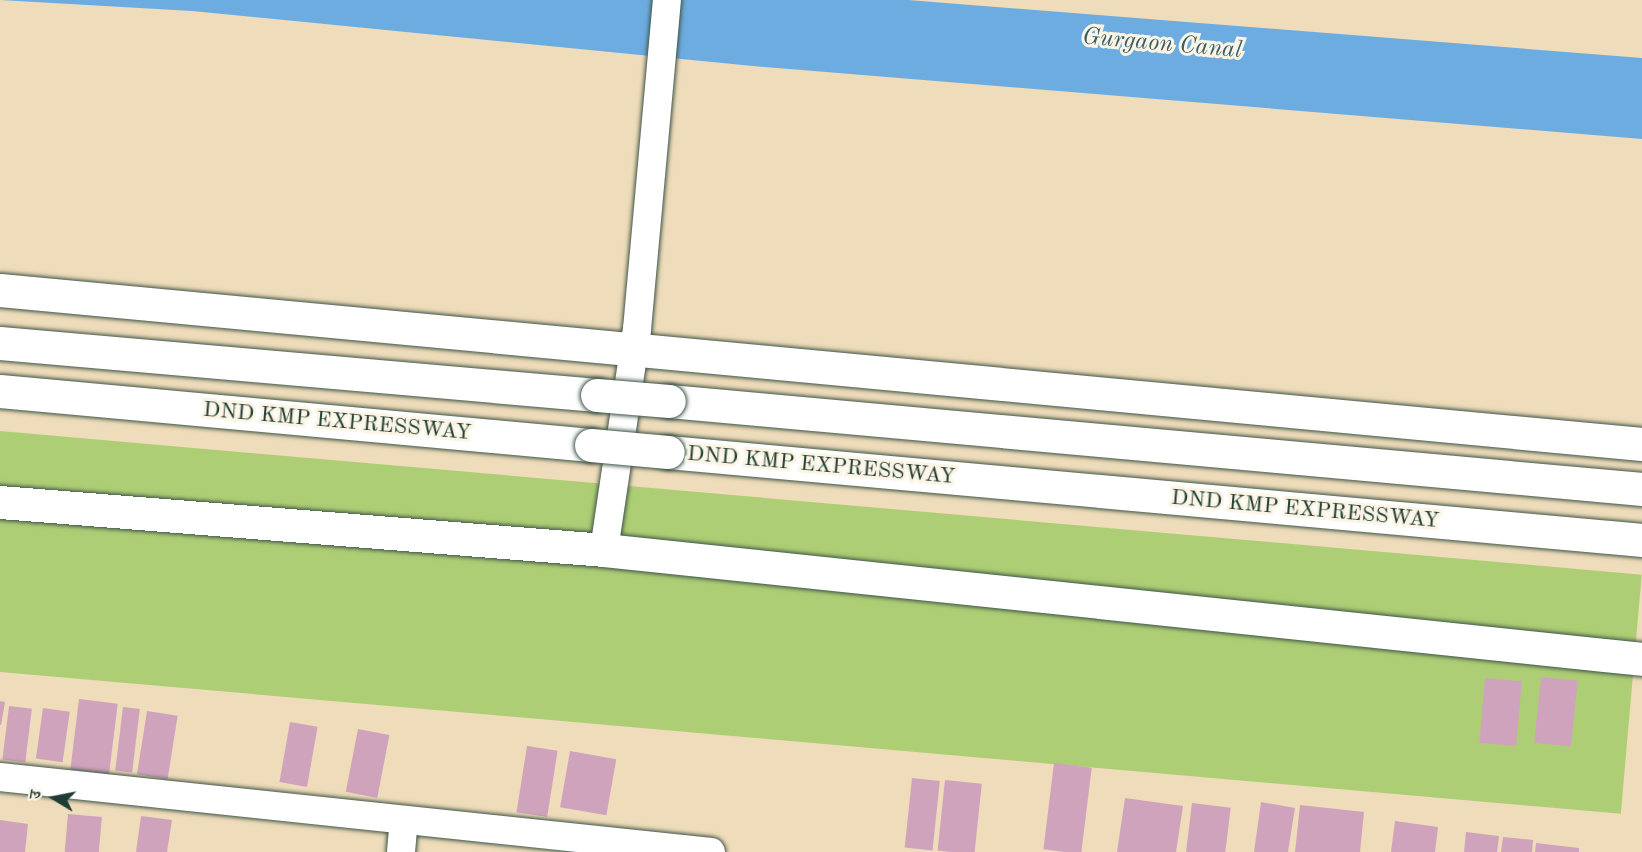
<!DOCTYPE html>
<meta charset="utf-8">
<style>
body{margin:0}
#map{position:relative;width:1642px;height:852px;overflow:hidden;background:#efdcba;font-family:"Old Standard TT","Noto Serif Devanagari",serif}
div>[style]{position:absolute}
.green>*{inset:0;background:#aece75;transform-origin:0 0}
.water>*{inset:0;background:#6dace0}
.building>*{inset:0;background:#d0a3bd;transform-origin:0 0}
.roads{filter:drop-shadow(0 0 2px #3e5548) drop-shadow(0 0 2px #3e5548)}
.street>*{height:28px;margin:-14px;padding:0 14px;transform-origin:14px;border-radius:14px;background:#fff}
.secondary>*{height:33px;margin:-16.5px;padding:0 16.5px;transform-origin:16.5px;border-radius:16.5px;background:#fff}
.highway>*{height:33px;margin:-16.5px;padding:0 16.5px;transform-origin:16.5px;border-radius:16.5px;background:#fff}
.bridges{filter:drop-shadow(0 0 2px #3e5548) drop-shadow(0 0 2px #3e5548)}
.highway-bridge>*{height:33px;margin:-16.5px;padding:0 16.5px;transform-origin:16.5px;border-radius:16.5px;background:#fff}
span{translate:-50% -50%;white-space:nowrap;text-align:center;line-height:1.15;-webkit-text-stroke:6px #fcf5e5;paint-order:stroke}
.street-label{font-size:22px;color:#1f3d34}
.water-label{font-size:24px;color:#365e68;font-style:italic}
.north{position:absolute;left:24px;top:768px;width:60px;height:60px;-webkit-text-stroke:4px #fcf5e5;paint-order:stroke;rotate:280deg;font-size:16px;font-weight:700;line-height:24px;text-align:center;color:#1f3d34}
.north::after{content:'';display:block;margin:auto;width:21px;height:27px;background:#1f3d34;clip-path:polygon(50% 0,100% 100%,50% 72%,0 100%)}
</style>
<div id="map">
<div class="green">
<div style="left:0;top:431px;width:1648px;height:240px;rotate:5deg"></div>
</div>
<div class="water">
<div style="clip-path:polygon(0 0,908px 0,1642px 58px,1642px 139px,753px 66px,192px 11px)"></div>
</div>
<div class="building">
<div style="left:1541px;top:677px;width:37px;height:66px;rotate:6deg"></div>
<div style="left:1485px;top:678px;width:37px;height:65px;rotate:5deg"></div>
<div style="left:79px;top:699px;width:39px;height:71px;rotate:7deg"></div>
<div style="clip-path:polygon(0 701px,5px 702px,1px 725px,0 725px)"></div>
<div style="left:9px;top:706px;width:23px;height:54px;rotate:7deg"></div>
<div style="left:123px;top:707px;width:17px;height:64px;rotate:7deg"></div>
<div style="left:43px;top:708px;width:27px;height:51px;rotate:8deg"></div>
<div style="left:147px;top:711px;width:31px;height:64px;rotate:9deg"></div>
<div style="left:290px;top:722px;width:28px;height:61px;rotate:10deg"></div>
<div style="left:358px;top:729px;width:32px;height:64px;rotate:11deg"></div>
<div style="left:527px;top:746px;width:31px;height:67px;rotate:9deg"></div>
<div style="left:570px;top:751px;width:47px;height:57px;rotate:10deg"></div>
<div style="left:1054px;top:763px;width:38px;height:87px;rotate:7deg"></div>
<div style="left:912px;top:778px;width:28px;height:70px;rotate:6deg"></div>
<div style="left:945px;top:780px;width:37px;height:71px;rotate:6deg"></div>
<div style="clip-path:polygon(1125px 798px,1183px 806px,1176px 852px,1117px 852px)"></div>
<div style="clip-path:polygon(1261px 802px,1295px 808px,1288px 852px,1254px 852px)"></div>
<div style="left:1192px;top:803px;width:39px;height:49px;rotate:7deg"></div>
<div style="clip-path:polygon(1300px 805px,1364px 812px,1360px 852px,1295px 852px)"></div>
<div style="left:68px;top:814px;width:34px;height:38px;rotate:5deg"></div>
<div style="clip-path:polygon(141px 816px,172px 820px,167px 852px,136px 852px)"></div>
<div style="clip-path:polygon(0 820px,28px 824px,25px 852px,0 852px)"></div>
<div style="clip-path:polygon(1395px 821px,1438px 827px,1435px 852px,1391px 852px)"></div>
<div style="clip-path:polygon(1466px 832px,1499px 836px,1497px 852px,1464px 852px)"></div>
<div style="clip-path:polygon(1503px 837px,1533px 840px,1532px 852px,1501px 852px)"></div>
<div style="clip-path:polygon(1536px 843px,1579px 848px,1579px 852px,1535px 852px)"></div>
</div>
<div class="roads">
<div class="street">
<div style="left:604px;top:550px;width:223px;rotate:-81.5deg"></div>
<div style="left:637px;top:329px;width:330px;rotate:-84.8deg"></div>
<div style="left:0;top:777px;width:715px;rotate:6.02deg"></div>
<div style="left:401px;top:852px;width:32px;rotate:-85deg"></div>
</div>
<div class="secondary">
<div style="left:0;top:290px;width:1649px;rotate:5.36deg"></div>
<div style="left:0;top:502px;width:606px;rotate:4.54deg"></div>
<div style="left:604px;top:550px;width:1044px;rotate:5.99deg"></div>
</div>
<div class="highway">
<div style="left:0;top:343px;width:599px;rotate:4.98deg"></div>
<div style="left:0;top:391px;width:593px;rotate:5.22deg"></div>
<div style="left:669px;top:401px;width:977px;rotate:5.17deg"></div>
<div style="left:668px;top:452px;width:978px;rotate:5.16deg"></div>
</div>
</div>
<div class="bridges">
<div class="highway-bridge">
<div style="left:597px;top:395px;width:72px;rotate:4.8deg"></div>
<div style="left:591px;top:445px;width:77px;rotate:5.2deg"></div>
</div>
</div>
<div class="street-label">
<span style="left:337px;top:422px;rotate:5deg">DND KMP EXPRESSWAY</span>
<span style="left:821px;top:466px;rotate:5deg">DND KMP EXPRESSWAY</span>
<span style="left:1305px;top:510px;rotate:5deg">DND KMP EXPRESSWAY</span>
</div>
<div class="water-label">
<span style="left:1162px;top:45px;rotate:5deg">Gurgaon Canal</span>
</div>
<div class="north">उ</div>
</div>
